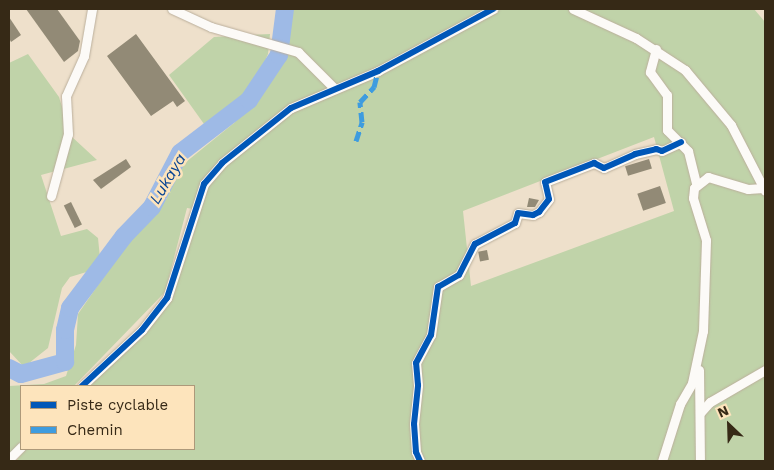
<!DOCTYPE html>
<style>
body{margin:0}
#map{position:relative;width:774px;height:470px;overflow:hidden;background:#eee0cb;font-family:"Work Sans",sans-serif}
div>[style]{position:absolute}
.green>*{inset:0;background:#c0d3a9}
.river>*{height:18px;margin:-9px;padding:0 9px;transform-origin:9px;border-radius:9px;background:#9ebae6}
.building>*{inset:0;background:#928a76;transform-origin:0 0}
.roads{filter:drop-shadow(0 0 1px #bbaf9c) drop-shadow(0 0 1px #bbaf9c)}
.street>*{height:9px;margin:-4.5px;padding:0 4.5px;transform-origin:4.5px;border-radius:4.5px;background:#fcfaf7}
.quiet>*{height:5px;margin-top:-2.5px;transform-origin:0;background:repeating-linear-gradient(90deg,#3e9cdf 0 10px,transparent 0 15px)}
.cycleway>*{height:6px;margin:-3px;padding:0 3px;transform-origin:3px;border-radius:3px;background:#0057b8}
span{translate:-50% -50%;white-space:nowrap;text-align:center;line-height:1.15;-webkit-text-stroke:5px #fde4bc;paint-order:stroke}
.water-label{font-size:16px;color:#074394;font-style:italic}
.frame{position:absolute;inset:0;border:10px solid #362916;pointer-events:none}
.legend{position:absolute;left:20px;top:385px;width:175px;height:65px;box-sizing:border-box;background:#fde4bc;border:1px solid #ad997a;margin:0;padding:6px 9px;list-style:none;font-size:15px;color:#362916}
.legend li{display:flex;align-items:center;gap:10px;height:25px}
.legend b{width:25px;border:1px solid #ad997a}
.north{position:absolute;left:704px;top:400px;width:50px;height:50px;-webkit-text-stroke:4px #fde4bc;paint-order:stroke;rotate:336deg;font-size:14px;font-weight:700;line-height:20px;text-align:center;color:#362916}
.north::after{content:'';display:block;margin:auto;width:18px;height:22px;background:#362916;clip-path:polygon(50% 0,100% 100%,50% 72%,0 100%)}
</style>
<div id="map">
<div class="green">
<div style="clip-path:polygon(evenodd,293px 9px,754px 9px,765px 22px,765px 461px,16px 461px,26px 449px,194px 449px,194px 386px,87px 386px,169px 304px,200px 210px,187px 208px,165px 292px,74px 386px,21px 386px,21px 442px,9px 456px,9px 386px,44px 384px,66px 376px,76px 345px,78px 314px,125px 246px,167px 198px,167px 187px,186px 162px,234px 123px,274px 75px,285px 57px,293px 9px,654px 137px,674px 211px,471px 286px,463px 211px,654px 137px)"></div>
<div style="clip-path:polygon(270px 34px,268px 54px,259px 75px,244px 97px,204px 124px,169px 75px,214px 37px)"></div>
<div style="clip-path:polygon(28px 54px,59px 97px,71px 136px,97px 160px,41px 175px,61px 236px,87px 229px,98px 238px,100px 258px,93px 270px,70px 277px,62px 288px,48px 348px,24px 367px,9px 351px,9px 63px)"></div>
</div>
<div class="river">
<div style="left:9px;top:368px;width:13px;rotate:27deg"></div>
<div style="left:21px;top:374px;width:46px;rotate:-15.3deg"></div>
<div style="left:65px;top:362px;width:32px;rotate:-90deg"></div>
<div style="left:65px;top:330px;width:23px;rotate:-77deg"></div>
<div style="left:70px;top:308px;width:90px;rotate:-53.1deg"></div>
<div style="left:124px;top:236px;width:40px;rotate:-46deg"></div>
<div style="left:152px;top:207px;width:61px;rotate:-62.6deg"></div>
<div style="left:180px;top:153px;width:87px;rotate:-37.5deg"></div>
<div style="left:249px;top:100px;width:54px;rotate:-56.3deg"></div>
<div style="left:279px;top:55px;width:46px;rotate:-82.6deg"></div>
</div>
<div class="building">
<div style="clip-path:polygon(26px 9px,57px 9px,80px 41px,78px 51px,64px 62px)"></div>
<div style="clip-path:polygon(9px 17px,21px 35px,11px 42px,9px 38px)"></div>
<div style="clip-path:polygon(136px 34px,185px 101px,177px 107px,173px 101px,151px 116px,107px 56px)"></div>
<div style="clip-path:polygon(126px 159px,131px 167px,101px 189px,93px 180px)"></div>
<div style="left:649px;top:159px;width:10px;height:25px;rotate:73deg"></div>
<div style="left:660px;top:186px;width:18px;height:24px;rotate:71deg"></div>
<div style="clip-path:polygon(529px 198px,539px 200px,535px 207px,527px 207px)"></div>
<div style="left:71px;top:202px;width:25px;height:8px;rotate:64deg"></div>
<div style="left:487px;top:250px;width:10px;height:9px;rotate:79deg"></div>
</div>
<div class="roads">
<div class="street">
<div style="left:172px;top:9px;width:43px;rotate:24.8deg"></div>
<div style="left:211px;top:27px;width:91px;rotate:16deg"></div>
<div style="left:298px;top:52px;width:52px;rotate:45deg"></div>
<div style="left:573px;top:9px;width:69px;rotate:24.7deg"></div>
<div style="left:636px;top:38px;width:59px;rotate:33.1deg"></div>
<div style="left:685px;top:70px;width:72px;rotate:50.1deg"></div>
<div style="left:731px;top:125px;width:74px;rotate:62.7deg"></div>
<div style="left:656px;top:49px;width:24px;rotate:105deg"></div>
<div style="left:650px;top:72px;width:29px;rotate:54deg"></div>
<div style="left:667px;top:95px;width:35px;rotate:90deg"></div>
<div style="left:667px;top:130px;width:30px;rotate:45deg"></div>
<div style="left:688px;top:151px;width:34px;rotate:76deg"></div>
<div style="left:51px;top:196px;width:64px;rotate:-74.7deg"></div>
<div style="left:68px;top:134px;width:38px;rotate:-93deg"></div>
<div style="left:66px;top:96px;width:44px;rotate:-65.8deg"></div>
<div style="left:84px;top:56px;width:48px;rotate:-80.3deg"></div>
<div style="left:699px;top:370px;width:91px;rotate:89.4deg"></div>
<div style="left:82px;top:386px;width:82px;rotate:-43deg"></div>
<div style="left:142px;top:330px;width:41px;rotate:-52deg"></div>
<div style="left:167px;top:298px;width:120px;rotate:-72deg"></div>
<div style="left:204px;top:184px;width:28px;rotate:-49deg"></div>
<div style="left:222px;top:163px;width:88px;rotate:-38.6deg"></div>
<div style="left:291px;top:108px;width:95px;rotate:-23deg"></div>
<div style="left:378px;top:71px;width:131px;rotate:-28.3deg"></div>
<div style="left:700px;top:413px;width:15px;rotate:-48deg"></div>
<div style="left:710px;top:402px;width:64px;rotate:-30.2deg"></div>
<div style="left:9px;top:459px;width:17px;rotate:-45deg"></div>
<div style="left:420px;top:461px;width:10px;rotate:-114deg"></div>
<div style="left:416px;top:452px;width:28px;rotate:-94deg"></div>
<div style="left:414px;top:424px;width:39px;rotate:-84deg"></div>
<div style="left:418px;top:385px;width:22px;rotate:-95deg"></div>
<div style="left:416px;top:363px;width:32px;rotate:-62deg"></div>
<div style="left:431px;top:335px;width:49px;rotate:-81.7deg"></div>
<div style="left:438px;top:287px;width:24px;rotate:-30deg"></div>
<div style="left:459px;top:275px;width:35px;rotate:-63deg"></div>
<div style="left:475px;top:244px;width:45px;rotate:-27.7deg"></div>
<div style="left:515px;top:223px;width:10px;rotate:-73deg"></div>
<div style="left:518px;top:213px;width:15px;rotate:8deg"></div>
<div style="left:533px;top:215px;width:7px;rotate:-27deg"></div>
<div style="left:539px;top:212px;width:16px;rotate:-52deg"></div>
<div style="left:549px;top:199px;width:17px;rotate:-103deg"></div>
<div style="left:545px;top:182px;width:53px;rotate:-21.2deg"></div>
<div style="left:594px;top:163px;width:11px;rotate:27deg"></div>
<div style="left:604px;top:168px;width:34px;rotate:-24deg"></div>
<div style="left:635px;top:154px;width:22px;rotate:-13deg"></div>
<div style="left:656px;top:149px;width:6px;rotate:18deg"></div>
<div style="left:662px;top:151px;width:21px;rotate:-25deg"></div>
<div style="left:662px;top:461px;width:60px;rotate:-72.5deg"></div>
<div style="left:680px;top:404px;width:24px;rotate:-60deg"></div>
<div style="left:692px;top:383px;width:53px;rotate:-78.1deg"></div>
<div style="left:703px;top:331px;width:91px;rotate:-88.1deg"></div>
<div style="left:706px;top:240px;width:44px;rotate:-107.2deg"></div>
<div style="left:693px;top:198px;width:10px;rotate:-84deg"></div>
<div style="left:694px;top:188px;width:18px;rotate:-38deg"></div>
<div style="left:708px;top:177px;width:42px;rotate:16.7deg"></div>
<div style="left:748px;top:189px;width:15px;rotate:-4deg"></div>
</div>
</div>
<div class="quiet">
<div style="left:356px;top:141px;width:20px;rotate:-72deg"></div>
<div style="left:362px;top:122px;width:20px;rotate:-96deg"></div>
<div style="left:360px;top:102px;width:21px;rotate:-47deg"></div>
<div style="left:374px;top:87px;width:16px;rotate:-76deg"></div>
</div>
<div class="cycleway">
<div style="left:82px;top:386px;width:82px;rotate:-43deg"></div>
<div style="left:142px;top:330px;width:41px;rotate:-52deg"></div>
<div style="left:167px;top:298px;width:120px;rotate:-72deg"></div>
<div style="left:204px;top:184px;width:28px;rotate:-49deg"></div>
<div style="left:222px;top:163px;width:88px;rotate:-38.6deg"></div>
<div style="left:291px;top:108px;width:95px;rotate:-23deg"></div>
<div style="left:378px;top:71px;width:131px;rotate:-28.3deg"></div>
<div style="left:420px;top:461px;width:10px;rotate:-114deg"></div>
<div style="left:416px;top:452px;width:28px;rotate:-94deg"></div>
<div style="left:414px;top:424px;width:39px;rotate:-84deg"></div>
<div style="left:418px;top:385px;width:22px;rotate:-95deg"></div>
<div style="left:416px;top:363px;width:32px;rotate:-62deg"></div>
<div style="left:431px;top:335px;width:49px;rotate:-81.7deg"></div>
<div style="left:438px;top:287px;width:24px;rotate:-30deg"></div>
<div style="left:459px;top:275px;width:35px;rotate:-63deg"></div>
<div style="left:475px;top:244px;width:45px;rotate:-27.7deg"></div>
<div style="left:515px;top:223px;width:10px;rotate:-73deg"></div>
<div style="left:518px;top:213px;width:15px;rotate:8deg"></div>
<div style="left:533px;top:215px;width:7px;rotate:-27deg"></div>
<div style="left:539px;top:212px;width:16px;rotate:-52deg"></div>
<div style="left:549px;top:199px;width:17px;rotate:-103deg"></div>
<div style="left:545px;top:182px;width:53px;rotate:-21.2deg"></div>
<div style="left:594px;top:163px;width:11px;rotate:27deg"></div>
<div style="left:604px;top:168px;width:34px;rotate:-24deg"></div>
<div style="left:635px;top:154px;width:22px;rotate:-13deg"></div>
<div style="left:656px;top:149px;width:6px;rotate:18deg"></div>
<div style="left:662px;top:151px;width:21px;rotate:-25deg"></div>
</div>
<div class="water-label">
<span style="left:168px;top:179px;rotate:-59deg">Lukaya</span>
</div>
<div class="frame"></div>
<ul class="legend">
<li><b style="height:6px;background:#0057b8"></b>Piste cyclable</li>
<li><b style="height:6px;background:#3e9cdf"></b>Chemin</li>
</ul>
<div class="north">N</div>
</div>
